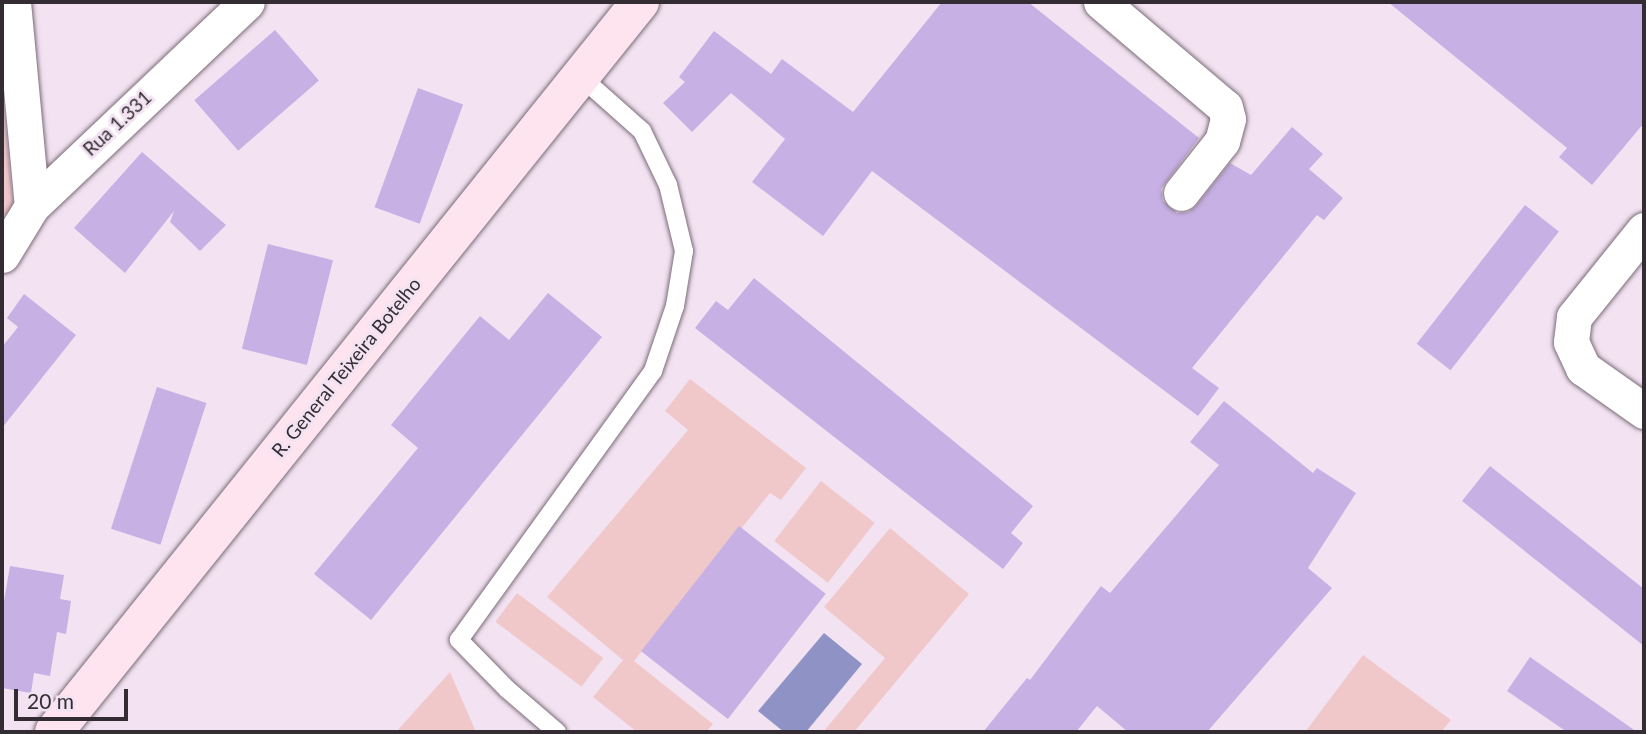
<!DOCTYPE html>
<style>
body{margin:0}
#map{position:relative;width:1646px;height:734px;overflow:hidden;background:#f3e3f2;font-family:Lato,sans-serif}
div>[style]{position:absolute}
.green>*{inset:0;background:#f1c8ca;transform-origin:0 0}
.water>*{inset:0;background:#8e92c4}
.building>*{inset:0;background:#c6b0e4;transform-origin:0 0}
.roads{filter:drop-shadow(0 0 2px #7a6c79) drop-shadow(0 0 2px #7a6c79)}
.lane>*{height:18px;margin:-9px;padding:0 9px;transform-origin:9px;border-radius:9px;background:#fff}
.street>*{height:35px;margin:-17.5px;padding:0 17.5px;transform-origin:17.5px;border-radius:17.5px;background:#fff}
.secondary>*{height:38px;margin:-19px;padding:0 19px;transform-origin:19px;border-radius:19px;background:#fde4ef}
span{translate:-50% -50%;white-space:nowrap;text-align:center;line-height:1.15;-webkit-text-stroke:6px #f3e3f2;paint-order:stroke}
.street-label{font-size:19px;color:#332d33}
.frame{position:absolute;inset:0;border:4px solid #332d33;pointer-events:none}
.scale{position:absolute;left:14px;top:689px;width:114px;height:32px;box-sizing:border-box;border:4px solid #332d33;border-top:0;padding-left:9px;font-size:21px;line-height:24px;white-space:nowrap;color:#332d33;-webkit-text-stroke:5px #f3e3f2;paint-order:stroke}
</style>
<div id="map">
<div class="green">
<div style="clip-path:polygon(2px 90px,14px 214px,2px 215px)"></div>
<div style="clip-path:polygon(690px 379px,806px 468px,781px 500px,770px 493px,634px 661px,713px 724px,706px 732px,637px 732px,593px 697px,623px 660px,547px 597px,688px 430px,665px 411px)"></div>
<div style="left:821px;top:481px;width:68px;height:76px;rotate:38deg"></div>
<div style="clip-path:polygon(890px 528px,969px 594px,854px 732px,823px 732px,885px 658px,824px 607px)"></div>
<div style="left:517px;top:593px;width:108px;height:36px;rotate:37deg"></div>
<div style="clip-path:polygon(1363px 655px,1451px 720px,1441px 732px,1305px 732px)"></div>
<div style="clip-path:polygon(450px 672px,476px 732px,396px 732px)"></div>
</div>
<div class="water">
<div style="clip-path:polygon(824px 633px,862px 664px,806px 732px,784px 732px,758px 711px)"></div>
</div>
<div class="building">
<div style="clip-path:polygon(942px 2px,1028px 2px,1199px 138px,1161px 189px,1163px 201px,1177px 213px,1188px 212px,1196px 206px,1230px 163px,1251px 175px,1292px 127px,1323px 154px,1309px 169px,1343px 198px,1324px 220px,1317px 215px,1192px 368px,1219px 388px,1198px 416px,872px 171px,823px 236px,752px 182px,785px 139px,731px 93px,692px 132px,663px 103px,685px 82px,679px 77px,714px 31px,771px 74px,782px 59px,853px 112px)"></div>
<div style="clip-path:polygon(1388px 2px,1644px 2px,1644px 123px,1592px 185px,1559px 157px,1567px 148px)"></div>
<div style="left:275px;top:30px;width:67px;height:107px;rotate:49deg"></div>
<div style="left:418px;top:88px;width:48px;height:127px;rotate:20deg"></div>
<div style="clip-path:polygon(142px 152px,226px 225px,200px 251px,170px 222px,174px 211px,125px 273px,74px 228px)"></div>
<div style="left:1525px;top:205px;width:43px;height:176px;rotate:38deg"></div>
<div style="left:268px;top:244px;width:67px;height:108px;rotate:14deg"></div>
<div style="clip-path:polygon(754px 278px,1033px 506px,1011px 533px,1023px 543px,1003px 569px,695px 328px,716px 301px,728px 310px)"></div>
<div style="clip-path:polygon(548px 293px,602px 337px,371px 620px,314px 574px,418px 448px,391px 425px,480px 316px,509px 340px)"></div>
<div style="clip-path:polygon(24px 294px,76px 335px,2px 428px,2px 347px,18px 327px,7px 318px)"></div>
<div style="left:157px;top:387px;width:52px;height:149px;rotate:18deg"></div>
<div style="clip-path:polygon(1224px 401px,1313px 473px,1317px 468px,1356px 493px,1308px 568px,1332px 588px,1207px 732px,1128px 732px,1097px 706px,1076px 732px,983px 732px,1027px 678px,1030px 680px,1101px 586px,1110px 593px,1219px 465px,1190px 442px)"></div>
<div style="clip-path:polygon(1490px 466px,1644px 589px,1644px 646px,1462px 501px)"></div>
<div style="left:739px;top:526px;width:110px;height:159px;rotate:38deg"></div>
<div style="clip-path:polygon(10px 566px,64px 575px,60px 599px,71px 601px,66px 634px,57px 632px,50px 676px,34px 673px,31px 693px,2px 688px,2px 613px)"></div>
<div style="clip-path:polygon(1530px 657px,1637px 732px,1567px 732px,1507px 691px)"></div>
</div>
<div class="roads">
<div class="lane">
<div style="left:557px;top:732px;width:66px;rotate:-139.3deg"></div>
<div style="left:507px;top:689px;width:69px;rotate:-134.4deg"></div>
<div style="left:459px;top:640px;width:332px;rotate:-54.2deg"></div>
<div style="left:653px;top:371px;width:69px;rotate:-71.3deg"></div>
<div style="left:675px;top:306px;width:56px;rotate:-80.7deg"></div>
<div style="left:684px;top:251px;width:68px;rotate:-103.6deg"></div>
<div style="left:668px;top:185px;width:60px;rotate:-115.7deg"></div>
<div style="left:642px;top:131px;width:84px;rotate:-138.4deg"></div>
</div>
<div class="street">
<div style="left:13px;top:2px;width:205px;rotate:84.7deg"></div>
<div style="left:1101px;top:2px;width:162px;rotate:40.3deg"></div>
<div style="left:1225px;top:107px;width:12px;rotate:76deg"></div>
<div style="left:1228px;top:119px;width:23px;rotate:105deg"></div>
<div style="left:1222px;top:141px;width:66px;rotate:128.3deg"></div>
<div style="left:1644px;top:230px;width:112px;rotate:128.8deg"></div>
<div style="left:1574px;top:317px;width:25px;rotate:97deg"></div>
<div style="left:1571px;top:342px;width:29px;rotate:65deg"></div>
<div style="left:1583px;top:368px;width:75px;rotate:35.2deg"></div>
<div style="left:2px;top:255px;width:57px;rotate:-58.5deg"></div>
<div style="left:32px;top:206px;width:296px;rotate:-43.5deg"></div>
</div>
<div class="secondary">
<div style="left:54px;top:732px;width:936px;rotate:-51.24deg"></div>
</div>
</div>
<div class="street-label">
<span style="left:117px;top:123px;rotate:-43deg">Rua 1.331</span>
<span style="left:346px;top:367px;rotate:-51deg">R. General Teixeira Botelho</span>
</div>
<div class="frame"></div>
<div class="scale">20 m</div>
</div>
